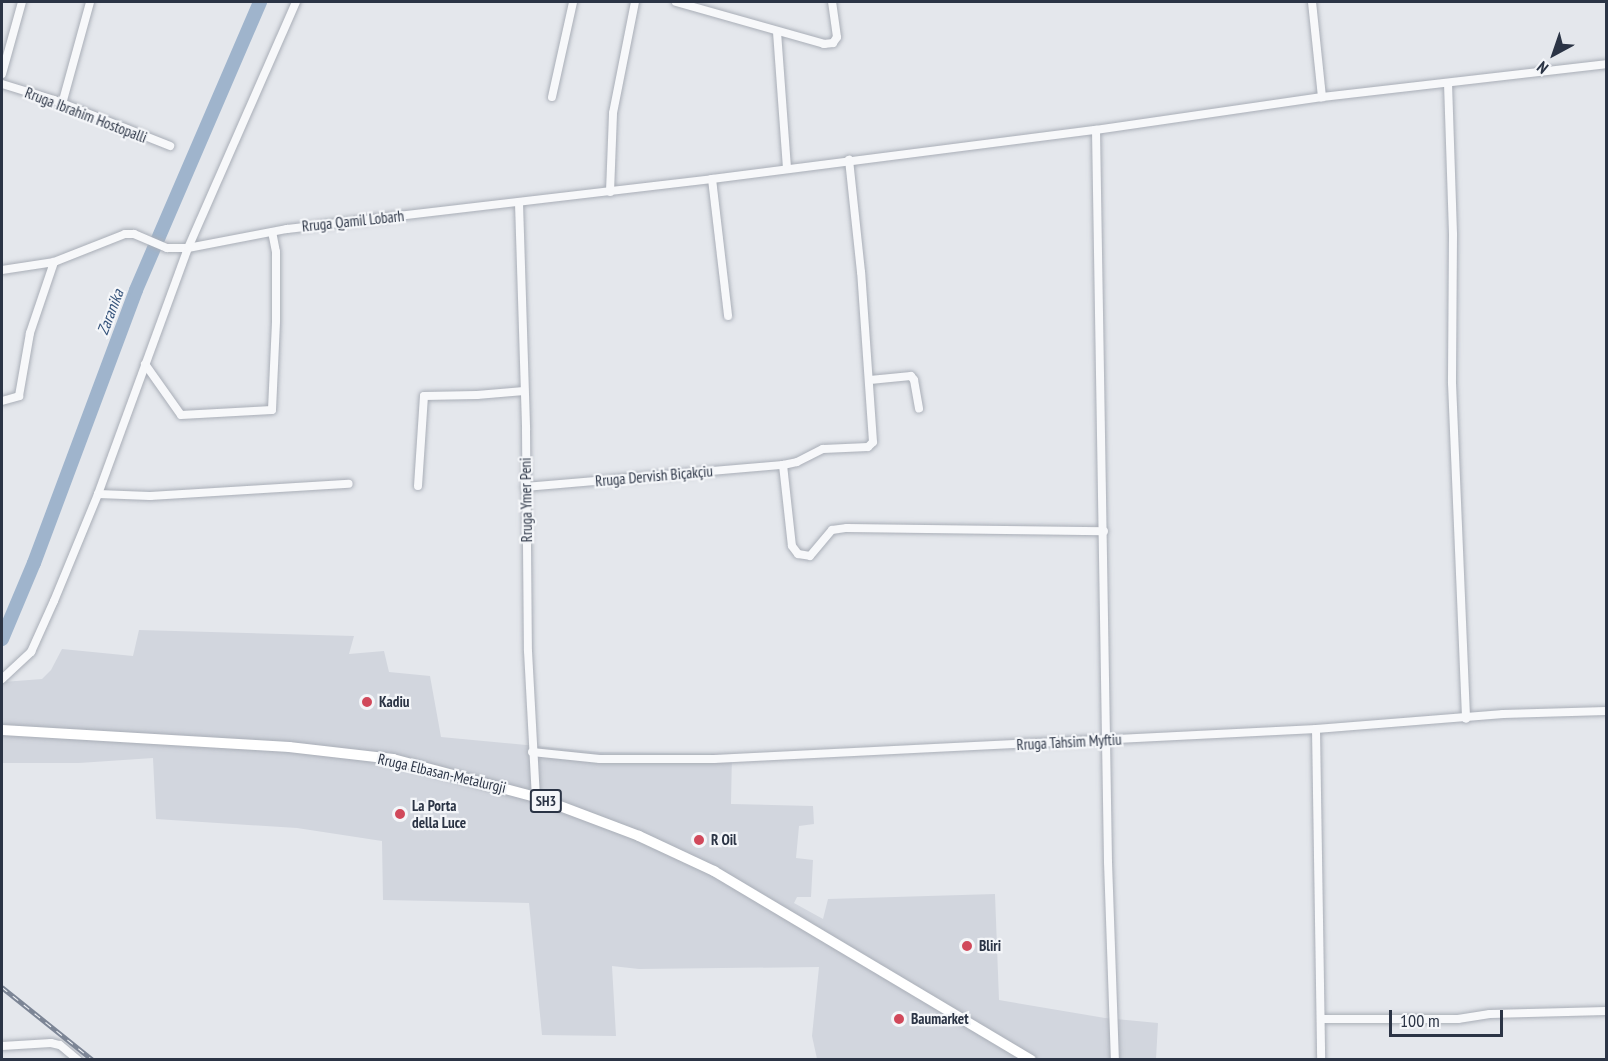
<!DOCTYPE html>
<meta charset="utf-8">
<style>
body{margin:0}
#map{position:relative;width:1608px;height:1061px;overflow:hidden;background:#e4e7ec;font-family:"PT Sans Narrow",sans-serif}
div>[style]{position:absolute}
.built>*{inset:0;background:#d2d6de}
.river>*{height:14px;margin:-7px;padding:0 7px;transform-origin:7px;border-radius:7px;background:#9fb4cc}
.roads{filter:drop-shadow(0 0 2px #a9aeb7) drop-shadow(0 0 2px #a9aeb7)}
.minor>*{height:8px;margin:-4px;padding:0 4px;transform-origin:4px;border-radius:4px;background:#f7f8fa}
.major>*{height:10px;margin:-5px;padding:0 5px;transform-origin:5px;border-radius:5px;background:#fff}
.rail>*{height:4.5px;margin-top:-2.25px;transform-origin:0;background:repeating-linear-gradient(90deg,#f4f6f9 0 7px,#7d8696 0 14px);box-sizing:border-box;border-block:2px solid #7d8696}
.dots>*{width:16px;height:16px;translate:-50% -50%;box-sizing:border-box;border:3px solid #f4f6f9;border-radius:50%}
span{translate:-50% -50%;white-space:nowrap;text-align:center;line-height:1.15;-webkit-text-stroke:4.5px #f4f6f9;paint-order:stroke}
.shield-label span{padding:2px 4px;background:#f4f6f9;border:2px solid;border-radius:4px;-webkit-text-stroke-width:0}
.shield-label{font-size:14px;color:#2b3445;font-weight:700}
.street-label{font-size:15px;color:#2b3445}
.poi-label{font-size:15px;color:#2b3445;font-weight:700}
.left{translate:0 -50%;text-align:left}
.water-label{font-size:16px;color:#34527a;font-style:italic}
.frame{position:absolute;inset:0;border:3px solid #2b3445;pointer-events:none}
.north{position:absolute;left:1524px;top:24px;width:60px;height:60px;-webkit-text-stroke:4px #f4f6f9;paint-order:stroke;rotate:220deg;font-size:16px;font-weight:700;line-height:24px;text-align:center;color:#2b3445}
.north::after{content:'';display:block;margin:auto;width:21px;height:27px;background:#2b3445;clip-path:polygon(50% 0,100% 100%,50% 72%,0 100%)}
.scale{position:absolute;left:1389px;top:1010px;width:114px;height:27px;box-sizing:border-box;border:3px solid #2b3445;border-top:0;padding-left:8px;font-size:18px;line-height:21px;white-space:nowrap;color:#2b3445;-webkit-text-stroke:4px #f4f6f9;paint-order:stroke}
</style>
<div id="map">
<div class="built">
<div style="clip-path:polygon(139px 630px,354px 636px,349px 654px,384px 651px,389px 672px,430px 676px,441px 737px,600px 752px,732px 754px,731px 804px,813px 806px,814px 824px,799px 826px,796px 858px,813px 860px,811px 897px,797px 897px,794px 903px,823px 919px,828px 899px,995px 894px,999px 1000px,1105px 1018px,1158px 1023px,1156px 1059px,817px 1059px,812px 1036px,819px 967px,639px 969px,612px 966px,616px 1036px,542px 1035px,529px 903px,383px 900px,382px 841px,297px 828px,156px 819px,153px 758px,79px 763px,2px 763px,3px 682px,42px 679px,51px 670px,62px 649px,133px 656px)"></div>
</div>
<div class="river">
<div style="left:2px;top:639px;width:82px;rotate:-67.2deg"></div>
<div style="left:34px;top:563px;width:291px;rotate:-69.5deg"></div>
<div style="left:136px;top:290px;width:314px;rotate:-66.7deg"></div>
</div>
<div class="roads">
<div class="minor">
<div style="left:676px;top:2px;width:154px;rotate:15.8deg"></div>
<div style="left:824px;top:44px;width:9px;rotate:-6deg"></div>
<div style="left:833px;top:43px;width:7px;rotate:-56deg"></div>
<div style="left:837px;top:37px;width:35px;rotate:-98deg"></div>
<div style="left:1312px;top:2px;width:96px;rotate:84deg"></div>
<div style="left:777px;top:32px;width:136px;rotate:85.8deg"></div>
<div style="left:2px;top:74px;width:75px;rotate:-74.5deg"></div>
<div style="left:1448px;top:83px;width:152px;rotate:88.1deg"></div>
<div style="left:1453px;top:235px;width:148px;rotate:90.4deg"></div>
<div style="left:1452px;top:383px;width:336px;rotate:87.6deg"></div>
<div style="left:2px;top:84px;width:54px;rotate:17.1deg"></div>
<div style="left:54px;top:100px;width:125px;rotate:21.6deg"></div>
<div style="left:552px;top:97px;width:97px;rotate:-77.5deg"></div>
<div style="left:62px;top:104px;width:106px;rotate:-74.6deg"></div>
<div style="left:1096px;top:130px;width:732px;rotate:89.06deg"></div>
<div style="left:1108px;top:862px;width:198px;rotate:88deg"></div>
<div style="left:712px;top:179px;width:138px;rotate:83.3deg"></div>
<div style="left:610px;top:192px;width:79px;rotate:-87.8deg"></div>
<div style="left:613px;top:113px;width:113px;rotate:-78.8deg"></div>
<div style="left:519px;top:203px;width:227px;rotate:88.2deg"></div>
<div style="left:526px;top:430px;width:221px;rotate:89.5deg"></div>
<div style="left:528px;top:651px;width:146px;rotate:86.9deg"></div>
<div style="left:2px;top:270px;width:53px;rotate:-8.7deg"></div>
<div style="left:54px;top:262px;width:76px;rotate:-21.5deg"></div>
<div style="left:125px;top:234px;width:9px"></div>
<div style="left:134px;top:234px;width:36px;rotate:23deg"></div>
<div style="left:167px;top:248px;width:21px"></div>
<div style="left:188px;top:248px;width:101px;rotate:-10.9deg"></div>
<div style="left:287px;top:229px;width:428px;rotate:-6.7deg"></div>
<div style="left:712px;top:179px;width:387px;rotate:-7.3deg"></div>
<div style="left:1096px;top:130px;width:228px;rotate:-8.3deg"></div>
<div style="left:1322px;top:97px;width:286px;rotate:-6.6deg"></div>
<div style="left:145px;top:364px;width:62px;rotate:54.8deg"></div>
<div style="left:181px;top:415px;width:91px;rotate:-3.1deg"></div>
<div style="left:272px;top:410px;width:89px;rotate:-87.4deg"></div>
<div style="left:276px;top:321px;width:69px;rotate:-90deg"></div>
<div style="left:276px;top:252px;width:20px;rotate:-101deg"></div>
<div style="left:870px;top:380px;width:41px;rotate:-5.6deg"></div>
<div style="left:911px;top:376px;width:5px;rotate:53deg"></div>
<div style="left:914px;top:380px;width:29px;rotate:80deg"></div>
<div style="left:2px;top:401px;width:18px;rotate:-16deg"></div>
<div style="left:19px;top:396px;width:64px;rotate:-80.1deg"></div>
<div style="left:30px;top:333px;width:75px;rotate:-71.3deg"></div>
<div style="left:783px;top:465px;width:81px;rotate:83.7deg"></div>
<div style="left:792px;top:546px;width:10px;rotate:53deg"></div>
<div style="left:798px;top:554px;width:12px;rotate:9deg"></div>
<div style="left:810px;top:556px;width:34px;rotate:-50deg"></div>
<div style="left:832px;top:530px;width:15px;rotate:-8deg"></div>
<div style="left:847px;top:528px;width:257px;rotate:0.7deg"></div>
<div style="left:418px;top:486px;width:90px;rotate:-86.2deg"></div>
<div style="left:424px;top:396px;width:53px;rotate:-1.1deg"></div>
<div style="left:477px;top:395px;width:47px;rotate:-4.9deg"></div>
<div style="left:525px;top:487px;width:259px;rotate:-4.9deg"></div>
<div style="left:783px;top:465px;width:14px;rotate:-12deg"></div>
<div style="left:797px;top:462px;width:29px;rotate:-27deg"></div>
<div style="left:823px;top:449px;width:45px;rotate:-2.5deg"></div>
<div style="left:868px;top:447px;width:7px;rotate:-45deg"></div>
<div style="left:873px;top:442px;width:170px;rotate:-94deg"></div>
<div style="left:861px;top:272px;width:113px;rotate:-96.1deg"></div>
<div style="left:98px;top:494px;width:52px;rotate:2.2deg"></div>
<div style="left:150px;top:496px;width:199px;rotate:-3.5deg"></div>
<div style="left:2px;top:679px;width:40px;rotate:-43deg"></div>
<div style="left:31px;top:652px;width:56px;rotate:-65.7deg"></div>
<div style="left:54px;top:601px;width:116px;rotate:-67.6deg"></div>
<div style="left:98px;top:494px;width:262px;rotate:-69.9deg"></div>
<div style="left:188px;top:248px;width:269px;rotate:-66.3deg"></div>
<div style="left:1316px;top:729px;width:331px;rotate:89.1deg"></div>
<div style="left:532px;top:752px;width:68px;rotate:5.9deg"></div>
<div style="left:600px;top:759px;width:114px"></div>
<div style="left:714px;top:759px;width:603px;rotate:-2.85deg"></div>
<div style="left:1316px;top:729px;width:188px;rotate:-4.6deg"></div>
<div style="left:1503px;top:714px;width:103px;rotate:-1.7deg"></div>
<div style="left:1321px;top:1019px;width:137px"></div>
<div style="left:1458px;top:1019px;width:32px;rotate:-9deg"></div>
<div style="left:1490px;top:1014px;width:116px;rotate:-1.5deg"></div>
<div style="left:2px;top:1046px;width:49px;rotate:-3.5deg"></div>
<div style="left:51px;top:1043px;width:9px;rotate:13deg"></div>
<div style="left:60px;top:1045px;width:23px;rotate:40deg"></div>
</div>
<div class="major">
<div style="left:2px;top:730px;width:288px;rotate:3.4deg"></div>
<div style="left:289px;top:747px;width:105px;rotate:6.6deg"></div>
<div style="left:393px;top:759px;width:148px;rotate:14.9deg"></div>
<div style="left:536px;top:797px;width:110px;rotate:20.7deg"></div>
<div style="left:639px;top:836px;width:83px;rotate:25deg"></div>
<div style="left:714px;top:871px;width:369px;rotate:30.8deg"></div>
</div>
</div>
<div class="rail">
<div style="left:2px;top:987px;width:117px;rotate:38.7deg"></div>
</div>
<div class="dots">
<div style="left:367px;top:702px;background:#d1495b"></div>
<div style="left:400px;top:814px;background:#d1495b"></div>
<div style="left:699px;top:840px;background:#d1495b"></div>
<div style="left:967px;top:946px;background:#d1495b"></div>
<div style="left:899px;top:1019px;background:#d1495b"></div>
</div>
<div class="shield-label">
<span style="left:546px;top:801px">SH3</span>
</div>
<div class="street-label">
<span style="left:86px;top:115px;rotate:21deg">Rruga Ibrahim Hostopalli</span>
<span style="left:353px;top:221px;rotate:-6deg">Rruga Qamil Lobarh</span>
<span style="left:654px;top:476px;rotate:-5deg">Rruga Dervish Biçakçiu</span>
<span style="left:526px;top:500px;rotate:-91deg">Rruga Ymer Peni</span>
<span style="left:1069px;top:742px;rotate:-3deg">Rruga Tahsim Myftiu</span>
<span style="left:442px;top:773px;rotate:13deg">Rruga Elbasan-Metalurgji</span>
</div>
<div class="poi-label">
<span class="left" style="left:379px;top:702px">Kadiu</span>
<span class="left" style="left:412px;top:814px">La Porta<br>della Luce</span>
<span class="left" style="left:711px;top:840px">R Oil</span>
<span class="left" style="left:979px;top:946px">Bliri</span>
<span class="left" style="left:911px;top:1019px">Baumarket</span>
</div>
<div class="water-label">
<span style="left:110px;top:312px;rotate:-69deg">Zaranika</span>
</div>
<div class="frame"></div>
<div class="north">N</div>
<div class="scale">100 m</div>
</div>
